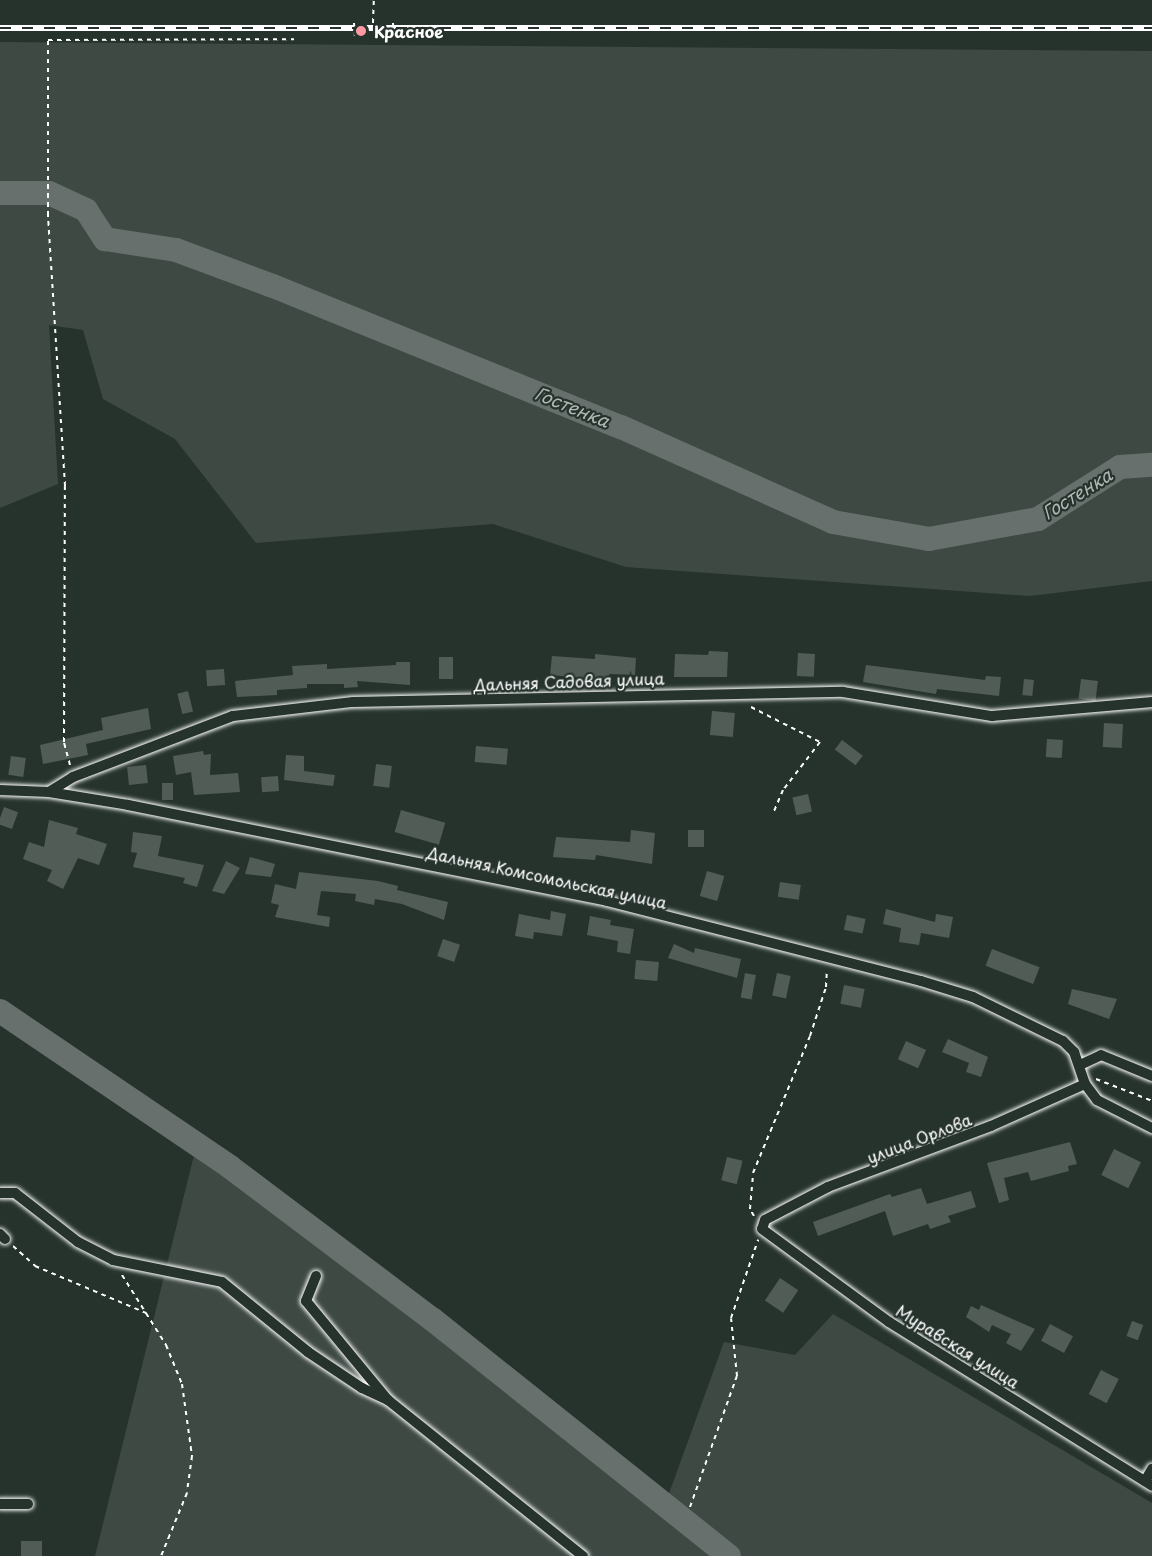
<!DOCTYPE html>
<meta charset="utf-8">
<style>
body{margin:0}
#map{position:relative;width:1152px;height:1556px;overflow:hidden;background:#26332d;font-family:"Playpen Sans",sans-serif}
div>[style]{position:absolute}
.green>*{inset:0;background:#3e4944}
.river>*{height:24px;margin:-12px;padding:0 12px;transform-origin:12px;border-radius:12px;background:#67706c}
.building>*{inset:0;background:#515c57;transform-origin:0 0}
.path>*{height:2px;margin-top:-1px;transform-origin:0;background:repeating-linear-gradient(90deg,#fff 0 4.5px,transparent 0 9px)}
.roads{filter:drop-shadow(0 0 2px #fff) drop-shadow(0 0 2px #fff)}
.street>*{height:10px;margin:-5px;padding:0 5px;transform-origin:5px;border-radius:5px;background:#26332d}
.rail>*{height:6px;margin-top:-3px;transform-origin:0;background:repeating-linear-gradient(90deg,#26332d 0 11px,#fff 0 22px);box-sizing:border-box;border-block:2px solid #fff}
.dots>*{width:16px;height:16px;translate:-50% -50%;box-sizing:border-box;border:3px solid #26332d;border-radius:50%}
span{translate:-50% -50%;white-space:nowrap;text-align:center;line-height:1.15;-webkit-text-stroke:4.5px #26332d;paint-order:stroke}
.poi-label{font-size:16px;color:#fff;font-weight:700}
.left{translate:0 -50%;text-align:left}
.street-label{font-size:16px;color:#fff}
.water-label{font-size:18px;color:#b3b8b6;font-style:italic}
</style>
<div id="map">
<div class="green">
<div style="clip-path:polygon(0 42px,1152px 51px,1152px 581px,1030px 596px,626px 567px,493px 524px,256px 543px,175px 439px,103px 399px,83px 330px,49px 325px,58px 484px,0 508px)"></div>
<div style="clip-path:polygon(196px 1147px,667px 1499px,724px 1342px,795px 1355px,833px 1314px,1152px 1503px,1152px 1556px,95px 1556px)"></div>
</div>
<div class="river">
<div style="left:0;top:193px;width:49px"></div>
<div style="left:49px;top:193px;width:41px;rotate:24.7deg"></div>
<div style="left:86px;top:210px;width:35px;rotate:57deg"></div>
<div style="left:105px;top:239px;width:72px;rotate:8.8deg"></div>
<div style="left:176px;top:250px;width:103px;rotate:20.4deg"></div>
<div style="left:273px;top:286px;width:375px;rotate:22.1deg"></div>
<div style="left:621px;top:427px;width:232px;rotate:24.1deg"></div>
<div style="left:833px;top:522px;width:97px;rotate:10deg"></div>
<div style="left:929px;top:539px;width:111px;rotate:-10.4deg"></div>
<div style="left:1038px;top:519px;width:97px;rotate:-32.4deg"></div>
<div style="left:1120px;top:467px;width:32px;rotate:-4deg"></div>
<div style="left:0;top:1011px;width:278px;rotate:34.1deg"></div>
<div style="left:230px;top:1167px;width:253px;rotate:37deg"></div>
<div style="left:432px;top:1319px;width:380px;rotate:38.6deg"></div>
</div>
<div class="building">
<div style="clip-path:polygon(709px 651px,728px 652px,727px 677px,674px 677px,675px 654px,708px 655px)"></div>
<div style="left:798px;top:653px;width:17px;height:23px;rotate:3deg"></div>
<div style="clip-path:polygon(595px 654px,636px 658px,635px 675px,609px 674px,609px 680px,550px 675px,552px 656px,595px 659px)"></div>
<div style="left:439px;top:657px;width:14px;height:22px"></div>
<div style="clip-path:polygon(396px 662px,410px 662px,410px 685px,357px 681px,358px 687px,344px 688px,344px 684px,307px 684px,307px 688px,277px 690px,277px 695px,237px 697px,235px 681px,293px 675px,292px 666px,327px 664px,327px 669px,396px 665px)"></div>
<div style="clip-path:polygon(866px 665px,985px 680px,986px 676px,1001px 677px,999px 696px,937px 689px,936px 694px,863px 682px)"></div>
<div style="left:224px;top:669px;width:16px;height:18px;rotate:86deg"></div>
<div style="left:1024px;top:679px;width:10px;height:16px;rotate:6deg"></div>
<div style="left:1081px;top:679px;width:17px;height:20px;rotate:7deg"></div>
<div style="left:188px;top:691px;width:21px;height:11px;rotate:76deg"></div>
<div style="clip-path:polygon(148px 708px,151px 729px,86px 744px,88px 755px,43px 764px,40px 745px,103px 730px,101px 718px)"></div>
<div style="left:712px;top:711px;width:23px;height:24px;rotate:5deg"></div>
<div style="left:1104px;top:723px;width:19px;height:24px;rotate:3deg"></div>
<div style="left:1047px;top:739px;width:16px;height:18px;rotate:4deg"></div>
<div style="left:842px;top:740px;width:26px;height:12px;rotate:37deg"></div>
<div style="left:476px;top:746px;width:32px;height:16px;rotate:5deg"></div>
<div style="clip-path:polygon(203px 751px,204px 755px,211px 754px,210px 775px,238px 773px,240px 792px,194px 795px,191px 772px,176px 775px,173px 756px)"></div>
<div style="clip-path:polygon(286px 755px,304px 756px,304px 771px,335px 775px,333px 786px,284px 780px)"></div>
<div style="left:11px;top:756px;width:15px;height:19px;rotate:8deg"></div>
<div style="left:376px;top:764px;width:16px;height:22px;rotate:7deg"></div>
<div style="left:146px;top:765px;width:18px;height:19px;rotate:84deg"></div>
<div style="left:278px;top:776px;width:15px;height:17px;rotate:86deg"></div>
<div style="left:162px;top:783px;width:11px;height:17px"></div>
<div style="left:808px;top:794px;width:18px;height:16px;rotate:77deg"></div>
<div style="left:4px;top:807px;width:15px;height:18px;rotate:20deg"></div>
<div style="left:401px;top:810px;width:46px;height:23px;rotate:16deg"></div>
<div style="clip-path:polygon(49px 820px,78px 828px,76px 834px,107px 844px,99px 865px,78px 858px,63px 889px,47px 881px,52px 870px,23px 859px,29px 842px,44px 847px)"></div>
<div style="clip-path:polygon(631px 830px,655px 833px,652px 864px,596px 855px,595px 860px,553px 857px,556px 837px,630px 842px)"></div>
<div style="left:688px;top:830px;width:16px;height:17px"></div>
<div style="clip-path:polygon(133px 832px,162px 836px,158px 856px,204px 865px,197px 887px,183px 883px,185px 878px,133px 867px,137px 853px,131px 852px)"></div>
<div style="clip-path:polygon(250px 857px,275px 864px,271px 877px,245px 874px)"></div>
<div style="clip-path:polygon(226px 861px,240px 868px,224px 894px,212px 891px)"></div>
<div style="left:707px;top:871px;width:18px;height:26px;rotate:16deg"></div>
<div style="clip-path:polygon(299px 872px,378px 881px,398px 886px,397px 890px,448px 902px,444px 920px,402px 904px,375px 899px,374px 905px,355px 901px,356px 894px,321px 891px,317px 915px,330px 917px,329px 927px,275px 917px,279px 905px,271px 903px,275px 884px,296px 889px)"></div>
<div style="left:780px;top:882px;width:21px;height:15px;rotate:8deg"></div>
<div style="clip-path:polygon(886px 909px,935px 922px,936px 914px,953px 917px,949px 938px,921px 933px,919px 945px,899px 942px,901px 928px,883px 924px)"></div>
<div style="clip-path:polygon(551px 911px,566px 914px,562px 936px,534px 932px,533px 939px,515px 936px,519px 914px,550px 920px)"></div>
<div style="left:847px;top:915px;width:19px;height:15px;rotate:12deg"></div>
<div style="clip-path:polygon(590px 916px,611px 920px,610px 925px,634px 929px,630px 954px,617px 952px,618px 941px,587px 935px)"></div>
<div style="left:443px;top:939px;width:18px;height:18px;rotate:19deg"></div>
<div style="clip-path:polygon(674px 944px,694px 953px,695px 948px,741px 959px,737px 978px,668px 958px)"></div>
<div style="left:992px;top:949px;width:51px;height:18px;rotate:21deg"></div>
<div style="left:636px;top:960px;width:23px;height:19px;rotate:5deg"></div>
<div style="left:745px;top:973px;width:11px;height:25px;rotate:10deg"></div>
<div style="left:777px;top:973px;width:14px;height:23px;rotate:12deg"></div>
<div style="left:844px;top:985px;width:21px;height:19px;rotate:11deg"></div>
<div style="clip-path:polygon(1072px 989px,1117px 999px,1109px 1019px,1068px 1004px)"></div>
<div style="clip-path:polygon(948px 1039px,988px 1057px,981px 1077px,966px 1072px,969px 1063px,942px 1052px)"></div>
<div style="left:906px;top:1041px;width:22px;height:20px;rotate:24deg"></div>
<div style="clip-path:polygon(1070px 1142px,1077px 1164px,1068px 1166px,1069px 1171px,1031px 1181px,1028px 1172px,1004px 1178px,1009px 1200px,999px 1203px,987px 1163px)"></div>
<div style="left:1114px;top:1149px;width:30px;height:29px;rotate:26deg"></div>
<div style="left:727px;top:1157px;width:16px;height:24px;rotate:14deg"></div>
<div style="clip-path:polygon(921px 1188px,927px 1204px,971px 1191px,976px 1207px,948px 1216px,951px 1222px,930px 1229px,928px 1224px,893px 1236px,885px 1211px,818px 1236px,813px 1222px,890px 1194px,892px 1197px)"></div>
<div style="left:780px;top:1278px;width:22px;height:27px;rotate:34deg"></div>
<div style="clip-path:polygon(981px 1305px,1035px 1329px,1021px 1351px,1006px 1343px,1011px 1334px,992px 1325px,989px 1332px,966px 1317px,971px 1306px,979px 1310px)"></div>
<div style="left:1132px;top:1321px;width:12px;height:16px;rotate:20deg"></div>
<div style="left:1050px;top:1324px;width:26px;height:19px;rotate:28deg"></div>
<div style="left:1101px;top:1370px;width:20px;height:27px;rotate:27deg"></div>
<div style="left:21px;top:1541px;width:21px;height:15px"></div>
</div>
<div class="path">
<div style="left:354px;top:23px;width:16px;rotate:86deg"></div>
<div style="left:373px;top:23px;width:23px;rotate:-88deg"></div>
<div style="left:393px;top:23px;width:16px;rotate:86deg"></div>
<div style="left:751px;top:707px;width:77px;rotate:26.9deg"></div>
<div style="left:820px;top:742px;width:61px;rotate:127.6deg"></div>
<div style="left:783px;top:790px;width:26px;rotate:113deg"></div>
<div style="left:70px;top:765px;width:24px;rotate:-105deg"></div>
<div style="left:64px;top:742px;width:256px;rotate:-89.8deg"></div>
<div style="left:65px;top:486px;width:271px;rotate:-93.6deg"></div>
<div style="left:48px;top:216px;width:176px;rotate:-90deg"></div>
<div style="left:48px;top:40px;width:246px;rotate:-0.2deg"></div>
<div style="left:1096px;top:1079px;width:60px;rotate:21.4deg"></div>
<div style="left:754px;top:1216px;width:8px;rotate:-120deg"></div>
<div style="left:750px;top:1209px;width:36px;rotate:-85deg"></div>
<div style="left:753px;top:1173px;width:148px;rotate:-67.4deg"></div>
<div style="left:810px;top:1036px;width:52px;rotate:-71.9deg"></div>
<div style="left:826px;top:987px;width:17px;rotate:-87deg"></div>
<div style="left:13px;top:1246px;width:30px;rotate:42deg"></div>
<div style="left:35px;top:1266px;width:121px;rotate:22.9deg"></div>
<div style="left:122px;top:1275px;width:83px;rotate:57.8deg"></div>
<div style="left:166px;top:1345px;width:42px;rotate:67.7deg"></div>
<div style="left:182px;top:1384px;width:73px;rotate:82.1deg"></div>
<div style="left:192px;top:1456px;width:37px;rotate:98deg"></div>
<div style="left:187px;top:1493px;width:68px;rotate:112.4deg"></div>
<div style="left:690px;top:1507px;width:139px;rotate:-70.3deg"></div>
<div style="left:737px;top:1376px;width:58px;rotate:-95.9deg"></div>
<div style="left:731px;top:1318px;width:83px;rotate:-70.9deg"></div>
</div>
<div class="roads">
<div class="street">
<div style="left:0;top:790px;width:49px;rotate:2.3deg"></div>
<div style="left:49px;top:792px;width:80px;rotate:9.3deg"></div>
<div style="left:128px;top:805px;width:489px;rotate:11.3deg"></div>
<div style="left:607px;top:901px;width:324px;rotate:14.3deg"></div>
<div style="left:921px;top:981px;width:54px;rotate:17.1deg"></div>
<div style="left:973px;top:997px;width:100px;rotate:26.1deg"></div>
<div style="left:1063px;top:1041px;width:16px;rotate:45deg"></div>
<div style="left:1074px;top:1052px;width:34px;rotate:71deg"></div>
<div style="left:1085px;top:1084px;width:20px;rotate:53deg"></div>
<div style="left:1097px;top:1100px;width:62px;rotate:27deg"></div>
<div style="left:49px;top:792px;width:28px;rotate:-32deg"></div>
<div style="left:73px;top:777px;width:171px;rotate:-20.9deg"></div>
<div style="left:233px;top:716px;width:121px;rotate:-6.7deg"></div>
<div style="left:353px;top:702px;width:490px;rotate:-1.2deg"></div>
<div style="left:843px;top:692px;width:151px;rotate:9.2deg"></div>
<div style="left:992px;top:716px;width:161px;rotate:-5deg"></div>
<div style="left:1080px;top:1065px;width:23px;rotate:-25deg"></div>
<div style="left:1101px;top:1055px;width:55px;rotate:22.4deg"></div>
<div style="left:1085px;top:1084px;width:103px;rotate:155.9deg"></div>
<div style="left:991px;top:1126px;width:174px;rotate:159.5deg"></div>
<div style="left:828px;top:1187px;width:71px;rotate:152.4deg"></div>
<div style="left:765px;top:1220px;width:9px;rotate:108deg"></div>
<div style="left:762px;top:1229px;width:157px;rotate:36.2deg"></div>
<div style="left:889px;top:1322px;width:310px;rotate:31.9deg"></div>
<div style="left:0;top:1193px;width:15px"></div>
<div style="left:15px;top:1193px;width:80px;rotate:37.9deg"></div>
<div style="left:78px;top:1242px;width:39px;rotate:27deg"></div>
<div style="left:113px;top:1260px;width:111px;rotate:11.4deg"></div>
<div style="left:222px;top:1282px;width:111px;rotate:39.1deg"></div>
<div style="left:308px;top:1352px;width:65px;rotate:33.7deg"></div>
<div style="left:362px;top:1388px;width:29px;rotate:25deg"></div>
<div style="left:0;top:1234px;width:7px;rotate:45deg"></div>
<div style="left:316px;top:1276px;width:27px;rotate:112deg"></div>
<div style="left:306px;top:1301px;width:129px;rotate:50.4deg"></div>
<div style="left:388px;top:1400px;width:250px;rotate:38.7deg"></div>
<div style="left:1145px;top:1481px;width:14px;rotate:-60deg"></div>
<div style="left:0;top:1504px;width:28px"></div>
</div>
</div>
<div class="rail">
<div style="left:0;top:28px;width:1152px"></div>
</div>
<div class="dots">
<div style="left:361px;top:31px;background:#ff9aa2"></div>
</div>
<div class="poi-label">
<span class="left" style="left:374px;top:31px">Красное</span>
</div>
<div class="street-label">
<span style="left:569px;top:681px;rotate:-2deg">Дальняя Садовая улица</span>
<span style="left:547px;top:877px;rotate:12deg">Дальняя Комсомольская улица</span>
<span style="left:919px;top:1138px;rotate:-21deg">улица Орлова</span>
<span style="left:958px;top:1346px;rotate:32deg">Муравская улица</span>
</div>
<div class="water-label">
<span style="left:572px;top:407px;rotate:22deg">Гостенка</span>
<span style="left:1077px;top:494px;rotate:-32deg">Гостенка</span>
</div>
</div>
